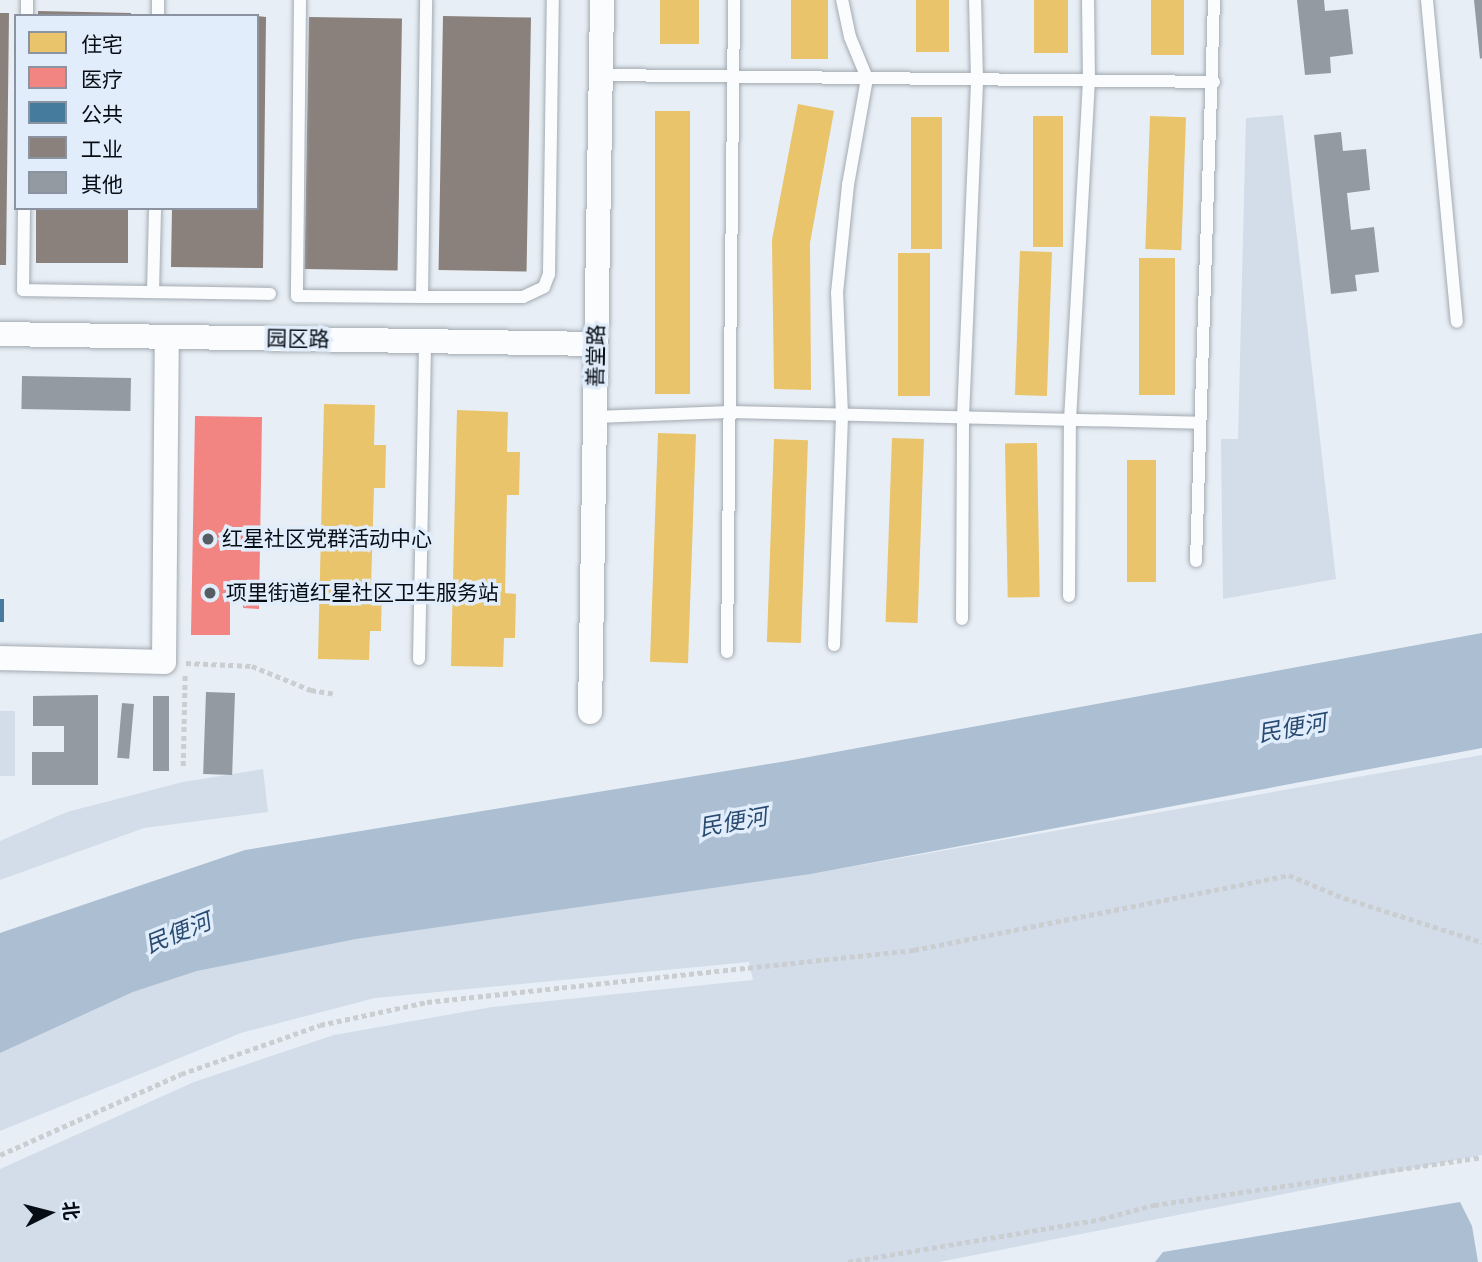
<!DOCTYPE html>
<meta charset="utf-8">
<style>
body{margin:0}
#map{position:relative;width:1482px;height:1262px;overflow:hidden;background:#e7eef5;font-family:Figtree,"Noto Sans SC",sans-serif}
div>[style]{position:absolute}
.green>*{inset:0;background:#d2dde9;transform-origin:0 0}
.water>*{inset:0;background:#acbed2}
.homes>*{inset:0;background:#e9c46a;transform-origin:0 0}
.health>*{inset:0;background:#f28482}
.public>*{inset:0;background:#457b9d;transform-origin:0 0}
.industry>*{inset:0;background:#8a817c;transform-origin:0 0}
.building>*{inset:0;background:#949aa1;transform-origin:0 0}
.path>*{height:4.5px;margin-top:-2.25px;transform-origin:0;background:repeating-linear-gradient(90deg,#cbced1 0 5px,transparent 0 8.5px)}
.roads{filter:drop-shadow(0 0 2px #a3aab1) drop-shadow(0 0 2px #a3aab1)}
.service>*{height:12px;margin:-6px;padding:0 6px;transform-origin:6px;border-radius:6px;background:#fbfcfe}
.minor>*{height:24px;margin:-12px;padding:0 12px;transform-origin:12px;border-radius:12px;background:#fbfcfe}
.dots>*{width:19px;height:19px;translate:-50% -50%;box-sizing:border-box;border:4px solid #e1edfb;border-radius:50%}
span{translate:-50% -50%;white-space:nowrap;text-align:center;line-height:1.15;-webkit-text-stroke:7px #e1edfb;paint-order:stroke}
.street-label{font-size:21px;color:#070d15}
.poi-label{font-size:21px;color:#070d15}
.left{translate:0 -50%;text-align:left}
.water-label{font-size:23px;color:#2a4b71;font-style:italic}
.legend{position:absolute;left:14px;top:14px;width:245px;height:196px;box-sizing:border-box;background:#e1edfb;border:2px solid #8a939f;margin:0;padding:9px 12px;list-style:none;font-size:21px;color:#070d15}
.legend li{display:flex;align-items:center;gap:14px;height:35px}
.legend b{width:35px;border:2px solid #8a939f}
.north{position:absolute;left:14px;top:1178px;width:70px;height:70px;-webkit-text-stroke:5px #e1edfb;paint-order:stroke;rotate:84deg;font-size:19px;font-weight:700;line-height:28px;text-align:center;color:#070d15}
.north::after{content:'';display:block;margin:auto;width:24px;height:32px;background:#070d15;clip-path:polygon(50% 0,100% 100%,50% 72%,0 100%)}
</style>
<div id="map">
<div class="green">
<div style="clip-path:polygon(1283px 115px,1336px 579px,1223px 599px,1221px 439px,1238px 439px,1246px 118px)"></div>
<div style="left:0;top:711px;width:15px;height:65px"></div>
<div style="clip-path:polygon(1482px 755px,1482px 1155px,939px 1262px,0 1262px,0 1169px,194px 1082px,334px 1035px,492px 1007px,753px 980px,749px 962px,375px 998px,241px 1033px,0 1131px,0 1053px,133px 992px,197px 971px,356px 939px,811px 874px)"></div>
<div style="clip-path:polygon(263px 769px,268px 812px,144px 828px,0 880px,0 841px,67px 812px,183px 782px)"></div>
</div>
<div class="water">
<div style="clip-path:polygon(1482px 633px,1482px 748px,811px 874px,356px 939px,197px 971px,133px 992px,0 1053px,0 933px,245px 850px,787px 761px)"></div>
<div style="clip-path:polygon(1460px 1202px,1472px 1226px,1478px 1262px,1155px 1262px,1163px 1252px)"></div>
</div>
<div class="homes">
<div style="left:660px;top:0;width:39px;height:44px"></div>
<div style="left:791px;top:0;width:37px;height:59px"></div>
<div style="left:916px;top:0;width:33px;height:52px"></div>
<div style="left:1034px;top:0;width:34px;height:53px"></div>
<div style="left:1151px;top:0;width:33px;height:55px"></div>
<div style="clip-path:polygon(798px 104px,834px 111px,810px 243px,811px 390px,774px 389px,772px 240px)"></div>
<div style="left:655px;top:111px;width:35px;height:283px"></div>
<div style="left:1033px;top:116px;width:30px;height:131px"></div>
<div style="left:1150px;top:116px;width:36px;height:133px;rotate:2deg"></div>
<div style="left:911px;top:117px;width:31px;height:132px"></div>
<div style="left:1020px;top:251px;width:32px;height:144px;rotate:2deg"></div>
<div style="left:898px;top:253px;width:32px;height:143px"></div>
<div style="left:1139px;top:258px;width:36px;height:137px"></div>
<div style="clip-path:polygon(324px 404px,375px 405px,374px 445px,386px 445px,385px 488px,374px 488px,371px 587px,382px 587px,381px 631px,370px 631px,369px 660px,318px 659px)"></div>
<div style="clip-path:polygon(457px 410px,508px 412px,507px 452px,520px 452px,519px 495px,507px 495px,505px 593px,516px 594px,515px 638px,504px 638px,503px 667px,451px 666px)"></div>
<div style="left:658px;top:433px;width:38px;height:229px;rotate:2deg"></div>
<div style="left:892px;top:438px;width:32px;height:184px;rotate:2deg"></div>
<div style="left:774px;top:439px;width:34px;height:203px;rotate:2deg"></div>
<div style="left:1037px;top:443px;width:154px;height:32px;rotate:89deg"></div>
<div style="left:1127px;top:460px;width:29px;height:122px"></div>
</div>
<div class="health">
<div style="clip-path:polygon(195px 416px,262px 417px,259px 609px,243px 608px,244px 592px,230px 592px,230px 635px,191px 635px)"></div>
</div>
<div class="public">
<div style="left:0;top:599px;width:4px;height:23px"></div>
</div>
<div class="industry">
<div style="clip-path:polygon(38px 11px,131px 13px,131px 16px,38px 16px)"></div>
<div style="clip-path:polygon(0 13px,9px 13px,6px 265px,0 265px)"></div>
<div style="clip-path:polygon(257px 16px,266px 17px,263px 268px,171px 267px,172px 208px,257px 208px)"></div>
<div style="left:443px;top:16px;width:88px;height:254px;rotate:1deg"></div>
<div style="left:309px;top:17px;width:93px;height:252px;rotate:1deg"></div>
<div style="left:36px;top:208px;width:92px;height:55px"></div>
</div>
<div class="building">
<div style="clip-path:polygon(1297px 0,1324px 0,1325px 11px,1348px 9px,1353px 54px,1330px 57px,1331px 73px,1305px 75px)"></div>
<div style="clip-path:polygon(1474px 0,1482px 0,1482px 58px,1480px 59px)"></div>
<div style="clip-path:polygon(1341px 132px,1343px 151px,1366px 149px,1370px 190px,1347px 193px,1351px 230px,1374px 227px,1379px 272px,1355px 275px,1357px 291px,1331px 294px,1314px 135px)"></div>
<div style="left:22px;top:376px;width:109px;height:33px;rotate:1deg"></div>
<div style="left:206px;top:692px;width:29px;height:82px;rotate:2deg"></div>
<div style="clip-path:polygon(98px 695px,98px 785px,32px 785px,32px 752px,64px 752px,64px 726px,33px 726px,33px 696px)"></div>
<div style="left:153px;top:696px;width:16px;height:75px"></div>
<div style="left:122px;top:703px;width:12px;height:55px;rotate:5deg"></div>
</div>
<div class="path">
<div style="left:186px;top:663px;width:66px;rotate:2.6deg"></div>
<div style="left:252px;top:666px;width:64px;rotate:22.1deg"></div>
<div style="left:311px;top:690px;width:25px;rotate:9deg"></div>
<div style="left:183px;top:766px;width:92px;rotate:-88.8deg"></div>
<div style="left:0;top:1155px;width:198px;rotate:-24.1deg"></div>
<div style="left:181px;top:1074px;width:147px;rotate:-19.4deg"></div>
<div style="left:320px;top:1025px;width:109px;rotate:-12.1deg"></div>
<div style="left:427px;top:1002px;width:490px;rotate:-6.1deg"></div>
<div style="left:914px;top:950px;width:382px;rotate:-11.3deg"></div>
<div style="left:1289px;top:875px;width:60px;rotate:22.7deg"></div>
<div style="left:1344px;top:898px;width:145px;rotate:17.7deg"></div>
<div style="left:848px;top:1262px;width:257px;rotate:-9.6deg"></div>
<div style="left:1101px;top:1219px;width:55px;rotate:-14.8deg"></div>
<div style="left:1154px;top:1205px;width:331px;rotate:-8.3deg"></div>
</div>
<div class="roads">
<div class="service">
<div style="left:300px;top:0;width:296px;rotate:90.6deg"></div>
<div style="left:297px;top:296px;width:125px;rotate:0.5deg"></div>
<div style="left:422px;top:297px;width:101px"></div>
<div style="left:523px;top:297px;width:23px;rotate:-25deg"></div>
<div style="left:544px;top:287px;width:14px;rotate:-69deg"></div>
<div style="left:549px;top:274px;width:274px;rotate:-89.2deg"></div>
<div style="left:1427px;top:0;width:323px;rotate:84.7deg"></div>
<div style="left:27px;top:16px;width:16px;rotate:-90deg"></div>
<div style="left:158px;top:16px;width:16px;rotate:-90deg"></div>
<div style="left:601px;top:75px;width:613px;rotate:0.65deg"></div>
<div style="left:24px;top:208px;width:82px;rotate:90.7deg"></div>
<div style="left:23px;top:290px;width:247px;rotate:0.9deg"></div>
<div style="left:153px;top:292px;width:84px;rotate:-88.6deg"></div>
<div style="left:422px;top:297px;width:297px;rotate:-89.2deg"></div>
<div style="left:595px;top:417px;width:135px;rotate:-2.1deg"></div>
<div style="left:730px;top:412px;width:469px;rotate:1.3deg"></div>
<div style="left:1196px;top:561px;width:561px;rotate:-88.16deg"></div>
<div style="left:1069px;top:596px;width:176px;rotate:-89.7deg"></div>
<div style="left:1070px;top:420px;width:340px;rotate:-86.8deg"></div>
<div style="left:1089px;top:81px;width:81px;rotate:-90.7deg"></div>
<div style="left:962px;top:619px;width:202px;rotate:-89.7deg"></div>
<div style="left:963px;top:417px;width:337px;rotate:-87.6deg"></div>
<div style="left:977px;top:80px;width:80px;rotate:-91.4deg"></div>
<div style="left:834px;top:645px;width:230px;rotate:-88deg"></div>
<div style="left:842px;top:415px;width:122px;rotate:-92.3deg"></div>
<div style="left:837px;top:293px;width:109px;rotate:-84.2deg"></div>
<div style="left:848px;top:185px;width:109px;rotate:-79.9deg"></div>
<div style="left:867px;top:78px;width:44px;rotate:-112.5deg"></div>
<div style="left:850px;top:37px;width:38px;rotate:-102deg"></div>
<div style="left:727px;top:652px;width:652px;rotate:-89.38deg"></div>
<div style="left:419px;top:659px;width:319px;rotate:-88.9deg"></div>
</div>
<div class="minor">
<div style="left:0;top:334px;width:596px;rotate:0.96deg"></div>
<div style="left:0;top:658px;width:164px;rotate:1.4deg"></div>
<div style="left:164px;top:662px;width:325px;rotate:-89.5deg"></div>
<div style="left:590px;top:712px;width:712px;rotate:-89.03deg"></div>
</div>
</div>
<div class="dots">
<div style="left:208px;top:539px;background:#555c63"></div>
<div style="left:210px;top:593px;background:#555c63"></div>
</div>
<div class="street-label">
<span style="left:298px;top:339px;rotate:1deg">园区路</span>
<span style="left:596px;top:356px;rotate:-89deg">善堂路</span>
</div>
<div class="poi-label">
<span class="left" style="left:222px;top:539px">红星社区党群活动中心</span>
<span class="left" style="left:226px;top:593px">项里街道红星社区卫生服务站</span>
</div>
<div class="water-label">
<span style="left:1292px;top:728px;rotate:-10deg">民便河</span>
<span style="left:733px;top:822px;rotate:-10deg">民便河</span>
<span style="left:178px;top:933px;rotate:-22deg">民便河</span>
</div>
<ul class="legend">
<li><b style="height:19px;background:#e9c46a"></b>住宅</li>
<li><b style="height:19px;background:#f28482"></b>医疗</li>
<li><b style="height:19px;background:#457b9d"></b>公共</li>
<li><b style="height:19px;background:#8a817c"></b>工业</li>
<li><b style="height:19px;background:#949aa1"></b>其他</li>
</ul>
<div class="north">北</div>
</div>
